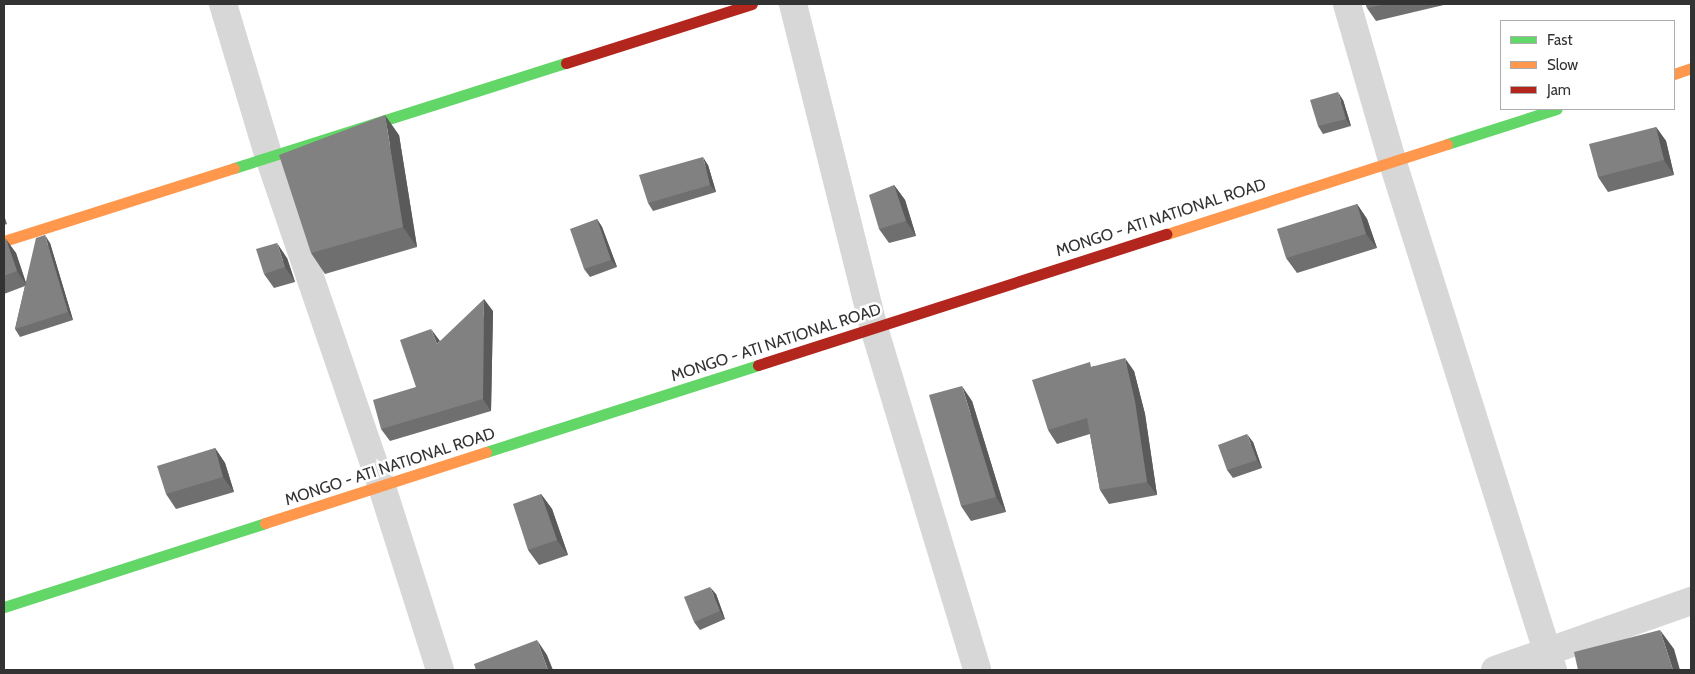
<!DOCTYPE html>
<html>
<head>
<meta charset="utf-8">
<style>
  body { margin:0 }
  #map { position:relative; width:1695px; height:674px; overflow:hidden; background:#fff; font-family:Cabin,sans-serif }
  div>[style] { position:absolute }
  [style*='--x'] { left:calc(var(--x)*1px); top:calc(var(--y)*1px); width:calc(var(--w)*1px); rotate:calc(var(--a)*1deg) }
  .street>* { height:28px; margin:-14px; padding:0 14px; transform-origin:14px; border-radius:14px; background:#d7d7d7 }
  .fast>* { height:11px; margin:-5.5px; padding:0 5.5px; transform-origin:5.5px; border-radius:5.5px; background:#63d668 }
  .slow>* { height:11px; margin:-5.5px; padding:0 5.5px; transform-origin:5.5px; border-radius:5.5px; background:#ff974d }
  .jam>* { height:11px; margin:-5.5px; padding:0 5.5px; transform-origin:5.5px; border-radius:5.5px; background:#b3261e }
  .wall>* { inset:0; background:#6f6f6f }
  .shaded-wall>* { inset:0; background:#5a5a5a }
  .building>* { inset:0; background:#818181 }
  span { translate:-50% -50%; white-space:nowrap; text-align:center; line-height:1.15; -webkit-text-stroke:5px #fff; paint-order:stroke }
  .street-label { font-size:16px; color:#333 }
  .frame { position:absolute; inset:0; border:5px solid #333; pointer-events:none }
  .legend { position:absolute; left:1500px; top:20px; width:175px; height:90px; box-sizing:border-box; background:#fff; border:1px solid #adadad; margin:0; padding:6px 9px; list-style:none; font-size:15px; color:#333 }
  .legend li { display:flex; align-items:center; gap:10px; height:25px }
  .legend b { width:25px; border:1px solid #adadad }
</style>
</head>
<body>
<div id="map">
  <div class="street">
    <i style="--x:223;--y:4;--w:160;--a:73.3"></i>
    <i style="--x:269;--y:157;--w:349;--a:71.1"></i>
    <i style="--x:382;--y:487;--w:192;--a:72.4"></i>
    <i style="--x:793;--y:4;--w:334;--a:76"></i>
    <i style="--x:874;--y:328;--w:357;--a:73.2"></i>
    <i style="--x:1347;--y:4;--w:162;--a:73.9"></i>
    <i style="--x:1392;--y:160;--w:535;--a:72.48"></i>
    <i style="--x:1495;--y:670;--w:208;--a:-19.4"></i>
  </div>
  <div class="fast">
    <i style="--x:1447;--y:144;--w:115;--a:-17.7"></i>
    <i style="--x:234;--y:168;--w:348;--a:-17.6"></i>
    <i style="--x:486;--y:452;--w:286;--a:-17.7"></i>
    <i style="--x:4;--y:607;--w:274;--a:-17.8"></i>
  </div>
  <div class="slow">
    <i style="--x:1674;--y:74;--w:18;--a:-19"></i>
    <i style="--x:1167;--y:234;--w:294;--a:-17.8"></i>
    <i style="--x:4;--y:241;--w:241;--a:-17.6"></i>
    <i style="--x:265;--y:523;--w:232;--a:-17.8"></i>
  </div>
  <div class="jam">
    <i style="--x:566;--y:63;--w:195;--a:-17.6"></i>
    <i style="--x:758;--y:365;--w:429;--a:-17.8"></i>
  </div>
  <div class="wall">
    <i style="clip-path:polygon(1366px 4px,1448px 4px,1376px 21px,1367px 8px)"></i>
    <i style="clip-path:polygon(1343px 100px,1351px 126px,1323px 134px,1318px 126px)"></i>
    <i style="clip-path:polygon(1656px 127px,1666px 141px,1674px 175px,1608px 192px,1598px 177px)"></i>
    <i style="clip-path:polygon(399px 135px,417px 247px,325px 274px,311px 253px)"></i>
    <i style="clip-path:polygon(708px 165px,716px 192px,653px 211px,648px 203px)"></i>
    <i style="clip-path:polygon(894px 185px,905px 200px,916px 236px,889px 243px,879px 229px)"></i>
    <i style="clip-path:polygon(1357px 204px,1367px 219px,1377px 248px,1297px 273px,1286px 258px)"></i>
    <i style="clip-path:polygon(4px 215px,7px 224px,4px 225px)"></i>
    <i style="clip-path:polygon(597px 219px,602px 227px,617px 267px,590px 277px,584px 269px)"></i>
    <i style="clip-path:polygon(4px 240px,16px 253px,26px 283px,50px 243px,73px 320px,20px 337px,15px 329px,25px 286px,4px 294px)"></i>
    <i style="clip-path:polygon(287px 258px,295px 282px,274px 288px,264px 274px)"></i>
    <i style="clip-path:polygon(493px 311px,491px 411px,390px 441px,381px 429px,416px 387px,440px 341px)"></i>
    <i style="clip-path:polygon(1093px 366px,1134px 371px,1145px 414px,1157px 495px,1109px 504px,1100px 490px,1090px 434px,1057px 444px,1048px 430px)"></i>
    <i style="clip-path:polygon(972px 401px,1006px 512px,971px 521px,961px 506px)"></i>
    <i style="clip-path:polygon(1253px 442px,1262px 468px,1233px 478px,1227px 470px)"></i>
    <i style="clip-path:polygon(215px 448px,225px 463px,234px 492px,176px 509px,166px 494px)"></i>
    <i style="clip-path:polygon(541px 494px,552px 509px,568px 555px,539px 565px,528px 550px)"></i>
    <i style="clip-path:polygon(716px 594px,725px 619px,700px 630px,694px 622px)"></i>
  </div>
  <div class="shaded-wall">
    <i style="clip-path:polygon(1338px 92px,1343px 100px,1351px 126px,1346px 119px)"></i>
    <i style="clip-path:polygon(385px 115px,399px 135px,417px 247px,403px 227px)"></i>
    <i style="clip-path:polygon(1656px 127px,1666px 141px,1674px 175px,1664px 160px)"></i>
    <i style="clip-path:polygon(703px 157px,708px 165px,716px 192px,710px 185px)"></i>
    <i style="clip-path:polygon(894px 185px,905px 200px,916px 236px,906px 221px)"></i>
    <i style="clip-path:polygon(1357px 204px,1367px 219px,1377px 248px,1366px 234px)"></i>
    <i style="clip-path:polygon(597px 219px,602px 227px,617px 267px,611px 260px)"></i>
    <i style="clip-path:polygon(45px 235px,50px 243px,73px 320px,68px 312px)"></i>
    <i style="clip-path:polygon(6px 239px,16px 253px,27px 286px,17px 271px)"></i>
    <i style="clip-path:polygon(277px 243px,287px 258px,295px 282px,285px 267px)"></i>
    <i style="clip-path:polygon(484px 299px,493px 311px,491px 411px,483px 399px)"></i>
    <i style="clip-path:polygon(431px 329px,440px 341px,437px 344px)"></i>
    <i style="clip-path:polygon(1125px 358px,1134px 371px,1145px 414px,1157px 495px,1147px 482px)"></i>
    <i style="clip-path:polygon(962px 386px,972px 401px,1006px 512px,996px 497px)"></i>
    <i style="clip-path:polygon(1247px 434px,1253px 442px,1262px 468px,1257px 460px)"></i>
    <i style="clip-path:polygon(215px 448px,225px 463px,234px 492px,223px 477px)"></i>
    <i style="clip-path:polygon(541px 494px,552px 509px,568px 555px,557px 540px)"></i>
    <i style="clip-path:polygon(710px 587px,716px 594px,725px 619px,720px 611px)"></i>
    <i style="clip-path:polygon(1660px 630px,1674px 649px,1680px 670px,1673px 670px)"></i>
    <i style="clip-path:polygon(537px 640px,547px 655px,553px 670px,548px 670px)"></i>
  </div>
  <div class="building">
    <i style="clip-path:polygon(1366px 4px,1387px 4px,1367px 8px)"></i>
    <i style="clip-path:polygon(1338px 92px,1346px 119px,1318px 126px,1310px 100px)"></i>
    <i style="clip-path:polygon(385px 115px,403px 227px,311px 253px,279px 155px)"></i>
    <i style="clip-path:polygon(1656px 127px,1664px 160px,1598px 177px,1589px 144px)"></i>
    <i style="clip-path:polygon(703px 157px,710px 185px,648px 203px,639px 175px)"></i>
    <i style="clip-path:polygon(894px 185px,906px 221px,879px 229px,869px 195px)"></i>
    <i style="clip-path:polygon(1357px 204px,1366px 234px,1286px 258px,1277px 229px)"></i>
    <i style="clip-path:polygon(597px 219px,611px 260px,584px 269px,570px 229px)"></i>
    <i style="clip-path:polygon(45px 235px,68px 312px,15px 329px,36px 238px)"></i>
    <i style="clip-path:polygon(6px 239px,17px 271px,4px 276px,4px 240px)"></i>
    <i style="clip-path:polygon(277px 243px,285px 267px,264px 274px,256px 249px)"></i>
    <i style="clip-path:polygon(484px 299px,483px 399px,381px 429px,373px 400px,416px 387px,400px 340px,431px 329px,437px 344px)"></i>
    <i style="clip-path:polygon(1125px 358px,1135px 401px,1147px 482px,1100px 490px,1087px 418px,1048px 430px,1032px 380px,1090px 362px,1091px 367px)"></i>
    <i style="clip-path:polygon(962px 386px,996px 497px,961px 506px,929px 395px)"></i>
    <i style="clip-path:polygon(1247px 434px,1257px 460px,1227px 470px,1218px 445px)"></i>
    <i style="clip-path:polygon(215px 448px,223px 477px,166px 494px,157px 466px)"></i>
    <i style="clip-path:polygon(541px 494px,557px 540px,528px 550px,513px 504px)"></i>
    <i style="clip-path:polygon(710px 587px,720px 611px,694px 622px,684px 597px)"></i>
    <i style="clip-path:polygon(1660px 630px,1673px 670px,1578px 670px,1574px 652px)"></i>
    <i style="clip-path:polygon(537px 640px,548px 670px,476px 670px,474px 664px)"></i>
  </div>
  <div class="street-label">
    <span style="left:1161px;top:218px;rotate:-18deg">MONGO - ATI NATIONAL ROAD</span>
    <span style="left:776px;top:343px;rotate:-18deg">MONGO - ATI NATIONAL ROAD</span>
    <span style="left:390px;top:467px;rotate:-18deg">MONGO - ATI NATIONAL ROAD</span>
  </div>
  <div class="frame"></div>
  <ul class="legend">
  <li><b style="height:6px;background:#63d668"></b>Fast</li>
  <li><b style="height:6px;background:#ff974d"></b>Slow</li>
  <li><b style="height:6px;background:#b3261e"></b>Jam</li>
  </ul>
</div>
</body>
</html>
